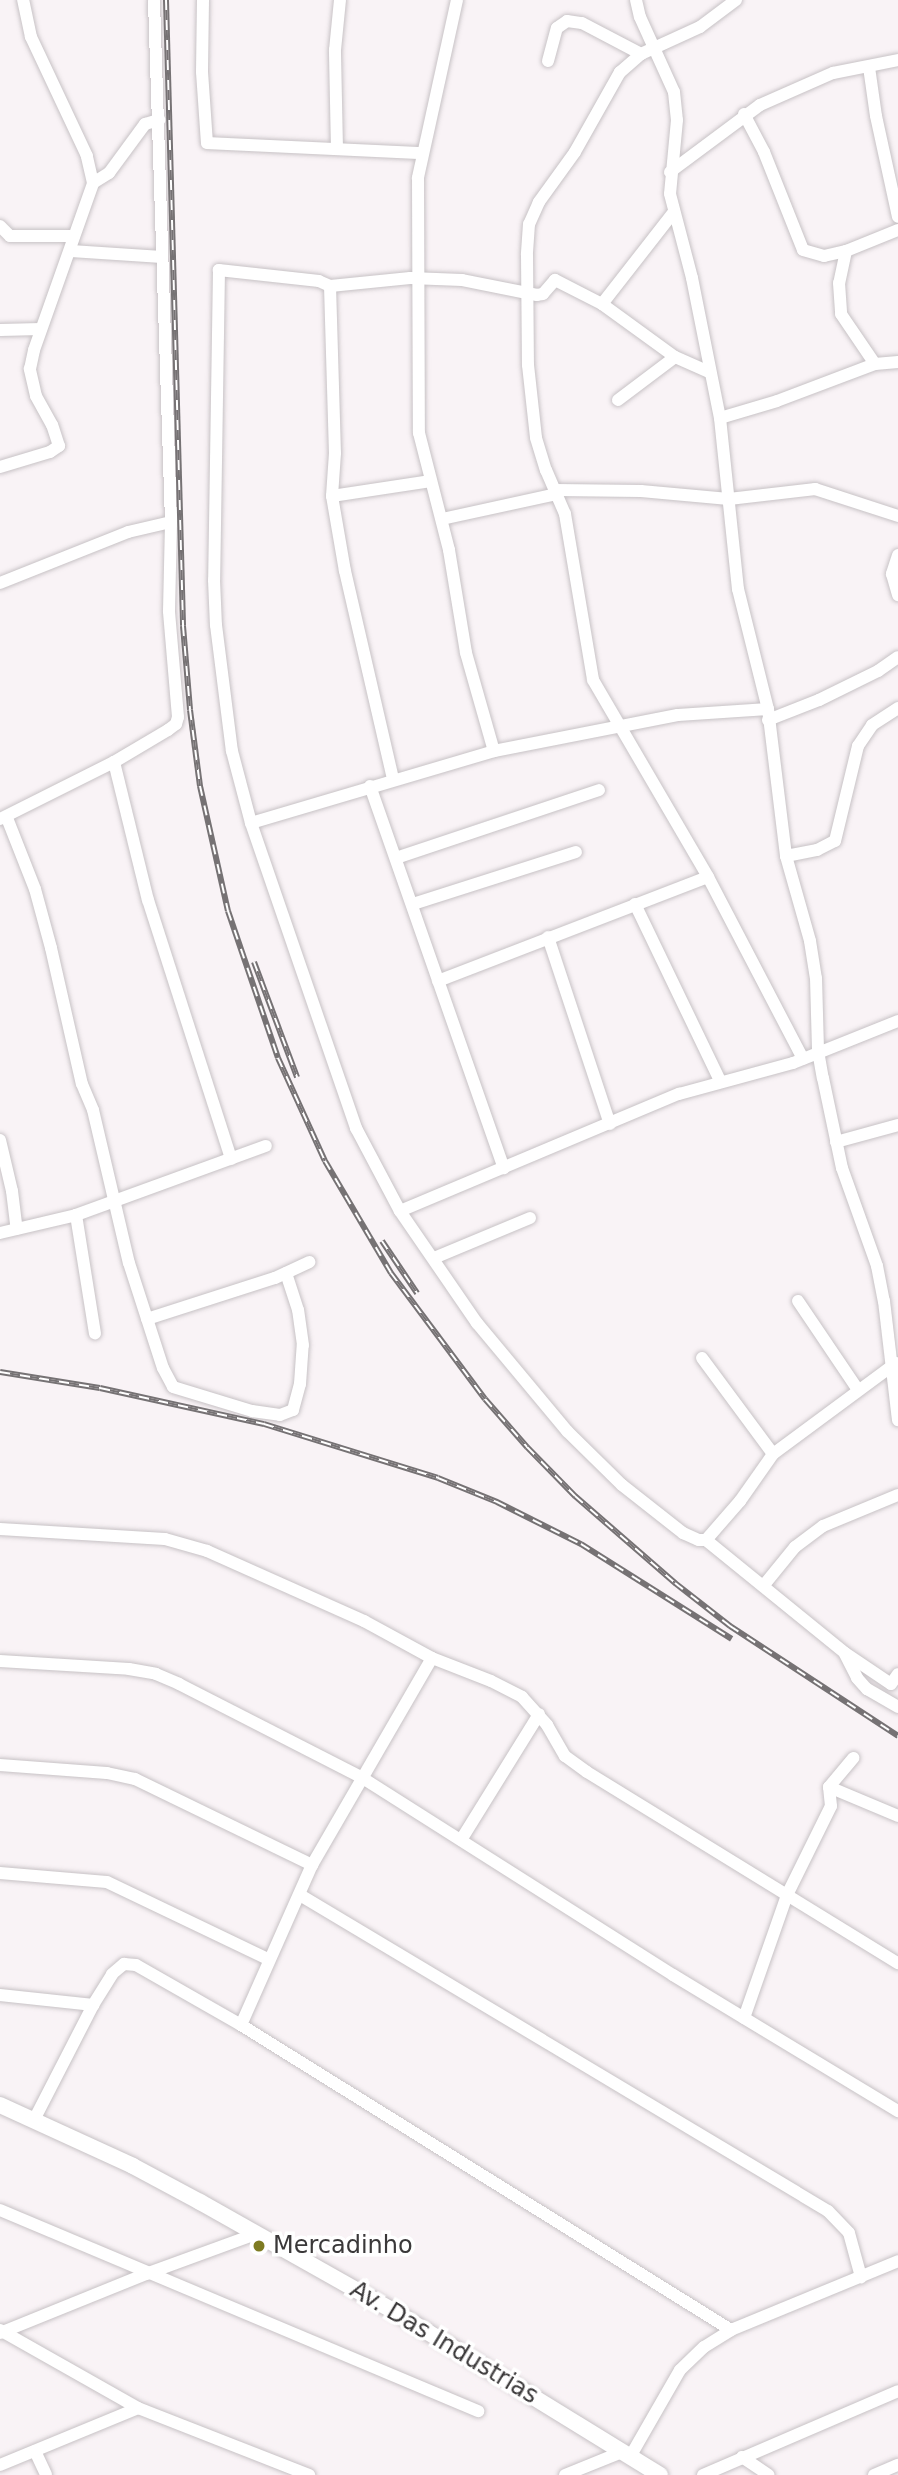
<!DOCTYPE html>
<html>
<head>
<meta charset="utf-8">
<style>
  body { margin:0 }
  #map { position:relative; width:898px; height:2475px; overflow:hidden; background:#f9f3f6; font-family:"DejaVu Sans",sans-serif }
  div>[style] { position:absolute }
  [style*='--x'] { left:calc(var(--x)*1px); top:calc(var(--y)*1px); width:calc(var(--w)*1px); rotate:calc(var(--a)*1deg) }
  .roads { filter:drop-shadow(0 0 2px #c7c2c5) drop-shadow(0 0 2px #c7c2c5) }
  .minor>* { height:12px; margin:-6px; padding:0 6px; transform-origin:6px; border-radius:6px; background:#fff }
  .major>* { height:16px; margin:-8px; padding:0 8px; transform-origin:8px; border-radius:8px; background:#fff }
  .rail>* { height:6px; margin-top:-3px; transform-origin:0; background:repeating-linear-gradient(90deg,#fff 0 10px,#767274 0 20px); box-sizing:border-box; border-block:2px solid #767274 }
  .dots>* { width:19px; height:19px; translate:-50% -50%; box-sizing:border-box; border:4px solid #fff; border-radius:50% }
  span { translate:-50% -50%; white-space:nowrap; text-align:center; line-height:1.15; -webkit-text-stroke:7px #fff; paint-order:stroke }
  .poi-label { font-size:24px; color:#3a3839 }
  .left { translate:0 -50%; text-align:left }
  .street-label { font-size:24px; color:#3a3839 }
</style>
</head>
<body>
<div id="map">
  <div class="roads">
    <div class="minor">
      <i style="--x:203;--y:0;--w:72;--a:90.8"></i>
      <i style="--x:202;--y:72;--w:71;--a:86"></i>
      <i style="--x:207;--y:143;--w:216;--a:2.7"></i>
      <i style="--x:457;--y:0;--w:182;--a:102.4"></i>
      <i style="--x:418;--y:178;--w:255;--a:89.8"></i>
      <i style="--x:419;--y:433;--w:121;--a:75.6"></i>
      <i style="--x:449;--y:550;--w:104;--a:80.6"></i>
      <i style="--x:466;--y:653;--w:102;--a:74.1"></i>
      <i style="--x:636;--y:0;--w:17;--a:77"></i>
      <i style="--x:640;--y:17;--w:82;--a:65.6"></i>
      <i style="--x:674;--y:92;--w:28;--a:84"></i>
      <i style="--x:677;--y:120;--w:74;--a:95.4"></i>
      <i style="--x:670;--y:194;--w:87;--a:75.3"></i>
      <i style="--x:692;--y:278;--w:143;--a:78.7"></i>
      <i style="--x:720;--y:418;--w:172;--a:84"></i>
      <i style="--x:738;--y:589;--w:124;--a:76"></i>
      <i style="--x:768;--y:709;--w:148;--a:83"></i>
      <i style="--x:786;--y:856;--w:88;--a:74.2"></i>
      <i style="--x:810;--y:941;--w:37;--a:81"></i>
      <i style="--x:816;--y:978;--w:73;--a:88.4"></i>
      <i style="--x:818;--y:1051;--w:27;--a:80"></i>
      <i style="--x:823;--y:1078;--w:92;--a:78.1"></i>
      <i style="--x:842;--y:1168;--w:104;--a:70.3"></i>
      <i style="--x:877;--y:1266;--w:36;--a:79"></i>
      <i style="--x:884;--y:1301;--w:120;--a:83.3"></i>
      <i style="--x:736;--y:0;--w:45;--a:143.1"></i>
      <i style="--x:700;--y:27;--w:65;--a:155.4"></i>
      <i style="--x:641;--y:54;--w:28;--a:139"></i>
      <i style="--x:620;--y:72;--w:92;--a:119.4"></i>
      <i style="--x:575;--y:152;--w:62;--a:125.8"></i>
      <i style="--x:539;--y:202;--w:24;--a:114"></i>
      <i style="--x:529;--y:224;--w:31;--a:94"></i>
      <i style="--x:527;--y:255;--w:110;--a:89.5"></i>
      <i style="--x:528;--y:365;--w:73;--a:83.7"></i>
      <i style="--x:536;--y:438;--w:34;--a:73"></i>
      <i style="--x:546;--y:470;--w:48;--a:66.6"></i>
      <i style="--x:565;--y:514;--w:168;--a:80.4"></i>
      <i style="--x:593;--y:680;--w:228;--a:59.7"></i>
      <i style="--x:708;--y:877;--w:205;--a:62.4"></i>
      <i style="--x:548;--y:61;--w:34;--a:-75"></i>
      <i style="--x:557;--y:28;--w:12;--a:-35"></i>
      <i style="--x:567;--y:21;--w:15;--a:8"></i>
      <i style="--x:582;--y:23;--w:67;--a:27.7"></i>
      <i style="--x:869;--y:67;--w:49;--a:81.9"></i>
      <i style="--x:876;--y:116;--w:103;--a:77.7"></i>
      <i style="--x:744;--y:114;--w:43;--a:62.2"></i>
      <i style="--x:764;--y:152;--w:105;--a:68.3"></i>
      <i style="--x:803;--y:250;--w:22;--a:16"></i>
      <i style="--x:824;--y:256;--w:23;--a:-13"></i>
      <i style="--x:846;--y:251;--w:56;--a:-22"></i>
      <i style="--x:337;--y:149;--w:99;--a:-91.2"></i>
      <i style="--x:335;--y:50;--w:50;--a:-84.3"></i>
      <i style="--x:670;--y:172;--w:112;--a:-36.7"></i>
      <i style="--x:760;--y:105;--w:80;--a:-23.7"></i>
      <i style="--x:833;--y:73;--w:66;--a:-11.3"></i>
      <i style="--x:93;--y:183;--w:19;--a:-32"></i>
      <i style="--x:109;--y:173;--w:61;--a:-53.7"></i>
      <i style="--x:145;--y:124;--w:15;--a:-16"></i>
      <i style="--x:0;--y:226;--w:14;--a:45"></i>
      <i style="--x:10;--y:236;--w:64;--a:0"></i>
      <i style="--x:71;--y:251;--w:91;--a:3.8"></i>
      <i style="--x:846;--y:251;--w:33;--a:102"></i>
      <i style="--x:839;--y:283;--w:31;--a:86"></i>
      <i style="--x:841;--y:314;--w:60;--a:55.8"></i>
      <i style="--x:330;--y:286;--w:167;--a:88.3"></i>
      <i style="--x:335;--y:453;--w:43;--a:94"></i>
      <i style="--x:332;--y:496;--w:76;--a:80.2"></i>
      <i style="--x:345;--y:571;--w:213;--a:77"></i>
      <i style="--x:602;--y:304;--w:117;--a:-52"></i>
      <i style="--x:0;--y:330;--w:41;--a:-1.4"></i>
      <i style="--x:709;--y:372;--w:37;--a:-156"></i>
      <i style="--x:675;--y:357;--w:90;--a:-144"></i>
      <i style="--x:602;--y:304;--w:53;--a:-152.9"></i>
      <i style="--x:555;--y:280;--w:18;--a:131"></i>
      <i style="--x:543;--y:294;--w:6;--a:171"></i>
      <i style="--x:537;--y:295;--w:76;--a:-168.7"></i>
      <i style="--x:462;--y:280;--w:52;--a:-177.8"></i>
      <i style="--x:410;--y:278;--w:80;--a:174.3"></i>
      <i style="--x:330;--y:286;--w:12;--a:-156"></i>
      <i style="--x:319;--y:281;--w:101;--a:-173.7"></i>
      <i style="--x:219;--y:270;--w:310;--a:90.9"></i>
      <i style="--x:214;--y:580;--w:45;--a:87.5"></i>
      <i style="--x:216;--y:625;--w:127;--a:82.8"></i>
      <i style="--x:232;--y:751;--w:74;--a:75.2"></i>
      <i style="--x:251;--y:823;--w:323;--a:71"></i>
      <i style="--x:356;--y:1128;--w:94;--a:62.1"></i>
      <i style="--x:400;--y:1211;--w:136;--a:55.5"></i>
      <i style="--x:477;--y:1323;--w:141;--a:50.2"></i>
      <i style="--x:567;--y:1431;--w:77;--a:44.5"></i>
      <i style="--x:622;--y:1485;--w:78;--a:38.2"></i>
      <i style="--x:683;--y:1533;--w:17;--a:24"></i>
      <i style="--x:699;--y:1540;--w:7;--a:0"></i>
      <i style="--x:706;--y:1540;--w:179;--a:39.1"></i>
      <i style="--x:845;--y:1653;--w:55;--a:34"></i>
      <i style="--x:891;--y:1684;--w:12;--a:-55"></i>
      <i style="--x:618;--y:400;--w:71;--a:-37"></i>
      <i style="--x:720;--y:418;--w:59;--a:-16.6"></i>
      <i style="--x:777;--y:401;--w:105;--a:-20.7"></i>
      <i style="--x:875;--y:364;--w:23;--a:-5"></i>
      <i style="--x:0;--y:467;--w:52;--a:-16.7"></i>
      <i style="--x:50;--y:452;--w:11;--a:-34"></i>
      <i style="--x:59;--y:446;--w:22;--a:-108"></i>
      <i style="--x:52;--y:425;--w:33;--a:-119"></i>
      <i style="--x:36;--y:396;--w:28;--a:-103"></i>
      <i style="--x:30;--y:369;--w:19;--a:-78"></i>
      <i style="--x:34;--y:350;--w:177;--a:-70.5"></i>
      <i style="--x:93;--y:183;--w:28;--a:-103"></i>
      <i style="--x:87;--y:156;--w:132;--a:-115.2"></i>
      <i style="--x:31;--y:37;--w:38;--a:-102"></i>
      <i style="--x:556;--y:490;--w:85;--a:0.7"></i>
      <i style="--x:641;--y:491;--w:88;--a:5.2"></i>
      <i style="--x:729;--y:499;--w:87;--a:-6.6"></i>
      <i style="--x:815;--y:489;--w:87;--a:18"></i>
      <i style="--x:332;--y:496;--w:100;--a:-8.6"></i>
      <i style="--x:442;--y:519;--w:118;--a:-12.3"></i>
      <i style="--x:898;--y:555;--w:20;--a:108"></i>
      <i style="--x:892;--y:574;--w:22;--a:74"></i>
      <i style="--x:0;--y:583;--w:138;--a:-21.7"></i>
      <i style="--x:128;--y:532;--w:44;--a:-13.1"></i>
      <i style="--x:768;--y:720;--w:55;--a:-21.4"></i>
      <i style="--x:819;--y:700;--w:66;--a:-26.2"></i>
      <i style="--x:878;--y:671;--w:24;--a:-35"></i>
      <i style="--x:114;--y:762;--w:142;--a:76.2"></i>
      <i style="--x:148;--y:900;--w:272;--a:72.2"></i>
      <i style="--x:370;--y:786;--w:405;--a:70.7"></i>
      <i style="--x:7;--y:818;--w:76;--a:68.5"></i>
      <i style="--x:35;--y:889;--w:61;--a:74.8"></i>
      <i style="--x:51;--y:948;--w:139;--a:77.2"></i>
      <i style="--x:82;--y:1084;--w:28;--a:67"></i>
      <i style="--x:93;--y:1110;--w:157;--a:76.8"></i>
      <i style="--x:129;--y:1263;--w:110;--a:72.1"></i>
      <i style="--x:163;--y:1368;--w:21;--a:62"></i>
      <i style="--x:173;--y:1387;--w:83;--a:16.9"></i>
      <i style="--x:252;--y:1411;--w:28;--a:8"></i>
      <i style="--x:280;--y:1415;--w:14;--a:-21"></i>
      <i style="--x:293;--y:1410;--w:27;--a:-75"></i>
      <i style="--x:300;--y:1384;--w:39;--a:-86"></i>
      <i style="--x:303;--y:1345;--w:35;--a:-98"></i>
      <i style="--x:298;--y:1310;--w:39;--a:-108"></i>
      <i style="--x:0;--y:819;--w:127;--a:-26.6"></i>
      <i style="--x:114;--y:762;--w:63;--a:-30.7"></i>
      <i style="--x:168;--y:730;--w:10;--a:-37"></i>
      <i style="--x:176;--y:724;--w:7;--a:-74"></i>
      <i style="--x:178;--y:717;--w:106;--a:-94.9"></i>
      <i style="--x:169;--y:611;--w:89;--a:-88.7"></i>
      <i style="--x:171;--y:522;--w:522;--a:-91.87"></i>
      <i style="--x:251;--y:823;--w:253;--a:-16.5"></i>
      <i style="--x:494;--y:751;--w:187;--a:-11.1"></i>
      <i style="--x:678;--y:715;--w:90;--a:-3.8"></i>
      <i style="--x:786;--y:856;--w:32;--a:-11"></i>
      <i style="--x:817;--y:850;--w:20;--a:-27"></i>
      <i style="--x:835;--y:841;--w:98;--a:-76.4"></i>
      <i style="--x:858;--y:746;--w:25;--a:-56"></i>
      <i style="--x:872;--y:725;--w:31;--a:-33"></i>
      <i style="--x:396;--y:858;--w:214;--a:-18.5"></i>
      <i style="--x:413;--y:904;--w:171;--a:-17.7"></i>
      <i style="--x:635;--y:904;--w:196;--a:64.3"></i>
      <i style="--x:548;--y:937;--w:197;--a:71.7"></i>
      <i style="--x:438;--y:981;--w:289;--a:-21.1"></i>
      <i style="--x:0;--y:1140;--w:52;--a:76.8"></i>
      <i style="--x:12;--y:1191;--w:38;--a:83"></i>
      <i style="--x:836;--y:1142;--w:64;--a:-15.3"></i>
      <i style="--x:400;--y:1211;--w:303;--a:-22.8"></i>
      <i style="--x:679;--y:1094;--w:118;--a:-15.2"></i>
      <i style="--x:793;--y:1063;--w:113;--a:-21.8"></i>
      <i style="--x:76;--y:1215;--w:120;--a:80.9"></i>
      <i style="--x:0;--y:1233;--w:78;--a:-13.3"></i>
      <i style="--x:76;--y:1215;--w:202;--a:-20"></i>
      <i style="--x:434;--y:1258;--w:104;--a:-22.6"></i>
      <i style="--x:798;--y:1301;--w:107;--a:56"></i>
      <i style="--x:147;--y:1319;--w:134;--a:-17.8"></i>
      <i style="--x:275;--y:1278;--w:38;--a:-25"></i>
      <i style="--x:702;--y:1358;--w:119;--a:53.5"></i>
      <i style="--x:0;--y:1529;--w:165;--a:3.5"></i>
      <i style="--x:165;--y:1539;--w:44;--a:15.9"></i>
      <i style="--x:207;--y:1551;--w:172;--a:24"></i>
      <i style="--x:364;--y:1621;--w:77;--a:28.6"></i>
      <i style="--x:432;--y:1658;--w:63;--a:21.3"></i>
      <i style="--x:491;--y:1681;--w:35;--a:27"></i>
      <i style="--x:522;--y:1697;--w:38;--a:48"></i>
      <i style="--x:547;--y:1725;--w:36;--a:60"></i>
      <i style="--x:565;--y:1756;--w:27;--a:36"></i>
      <i style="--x:587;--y:1772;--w:365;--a:31.6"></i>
      <i style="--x:706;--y:1540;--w:52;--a:-48.9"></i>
      <i style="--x:740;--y:1501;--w:57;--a:-54.9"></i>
      <i style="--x:773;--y:1454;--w:153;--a:-36.5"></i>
      <i style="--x:764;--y:1585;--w:49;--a:-50.8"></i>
      <i style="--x:795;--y:1547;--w:35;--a:-37"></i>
      <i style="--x:823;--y:1526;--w:81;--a:-22.5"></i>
      <i style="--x:845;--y:1654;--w:27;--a:63"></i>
      <i style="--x:857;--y:1678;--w:15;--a:48"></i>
      <i style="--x:867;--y:1689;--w:36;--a:30"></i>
      <i style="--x:0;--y:1661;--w:129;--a:3.5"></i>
      <i style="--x:129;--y:1669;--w:27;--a:10"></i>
      <i style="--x:156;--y:1674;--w:25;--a:23"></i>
      <i style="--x:179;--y:1684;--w:204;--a:27.1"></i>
      <i style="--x:361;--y:1777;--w:370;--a:32.4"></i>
      <i style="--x:673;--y:1975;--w:263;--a:31.2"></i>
      <i style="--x:0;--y:1765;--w:107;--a:4.3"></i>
      <i style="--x:107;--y:1773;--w:29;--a:12"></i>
      <i style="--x:135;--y:1779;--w:197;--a:25.9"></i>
      <i style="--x:829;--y:1787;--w:75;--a:22.8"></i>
      <i style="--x:461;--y:1840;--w:148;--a:-58.2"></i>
      <i style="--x:0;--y:1873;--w:107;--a:4.8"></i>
      <i style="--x:107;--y:1882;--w:178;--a:25.6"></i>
      <i style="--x:300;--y:1895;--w:615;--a:30.9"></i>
      <i style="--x:828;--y:2211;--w:30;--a:46"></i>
      <i style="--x:849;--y:2233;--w:46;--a:74.7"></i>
      <i style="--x:0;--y:1995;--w:94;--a:6.1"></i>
      <i style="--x:744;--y:2018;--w:130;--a:-70.7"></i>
      <i style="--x:787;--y:1895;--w:99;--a:-63.7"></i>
      <i style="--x:831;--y:1806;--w:19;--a:-96"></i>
      <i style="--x:829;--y:1787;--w:38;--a:-50"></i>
      <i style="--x:241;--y:2025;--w:175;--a:-66.1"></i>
      <i style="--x:312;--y:1865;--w:239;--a:-59.9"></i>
      <i style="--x:34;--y:2120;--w:129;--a:-62.8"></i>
      <i style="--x:93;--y:2005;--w:36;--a:-58"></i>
      <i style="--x:112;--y:1974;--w:16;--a:-40"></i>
      <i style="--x:124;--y:1964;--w:12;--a:5"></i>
      <i style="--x:136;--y:1965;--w:121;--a:29.7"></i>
      <i style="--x:241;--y:2025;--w:577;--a:31.9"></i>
      <i style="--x:0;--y:2210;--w:519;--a:22.81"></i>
      <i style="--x:0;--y:2330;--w:159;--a:29.5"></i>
      <i style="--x:138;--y:2408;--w:184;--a:21.4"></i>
      <i style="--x:0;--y:2333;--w:157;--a:-22"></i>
      <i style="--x:146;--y:2274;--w:117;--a:-20"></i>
      <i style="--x:35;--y:2451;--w:26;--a:65"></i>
      <i style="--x:630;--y:2457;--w:100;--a:-60.1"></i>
      <i style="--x:680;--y:2370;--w:33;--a:-44"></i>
      <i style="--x:704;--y:2347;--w:32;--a:-32"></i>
      <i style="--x:731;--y:2330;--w:181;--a:-22.4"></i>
      <i style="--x:742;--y:2457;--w:32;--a:34"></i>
      <i style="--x:0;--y:2465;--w:149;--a:-22.4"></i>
      <i style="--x:565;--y:2475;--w:61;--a:-22"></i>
      <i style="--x:703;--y:2475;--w:212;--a:-23.3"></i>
      <i style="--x:874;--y:2475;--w:26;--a:-23"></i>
    </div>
    <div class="major">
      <i style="--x:0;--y:2105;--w:146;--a:24.6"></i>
      <i style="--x:133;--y:2166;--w:76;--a:28.2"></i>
      <i style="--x:200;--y:2202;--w:224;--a:29.4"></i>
      <i style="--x:395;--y:2312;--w:311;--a:31.6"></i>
    </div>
  </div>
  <div class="rail">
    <i style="--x:166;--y:0;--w:626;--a:88.44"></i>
    <i style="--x:183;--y:626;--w:84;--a:85.2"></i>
    <i style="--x:190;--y:710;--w:77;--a:82.5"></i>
    <i style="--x:200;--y:786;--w:128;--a:77.4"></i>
    <i style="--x:228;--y:911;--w:155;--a:71.2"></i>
    <i style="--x:278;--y:1058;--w:113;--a:65.5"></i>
    <i style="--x:325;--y:1161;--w:130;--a:59.5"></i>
    <i style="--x:391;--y:1273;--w:157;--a:53.3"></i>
    <i style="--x:485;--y:1399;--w:64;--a:48.8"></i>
    <i style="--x:527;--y:1447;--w:69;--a:45.6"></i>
    <i style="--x:575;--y:1496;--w:133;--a:41"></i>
    <i style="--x:675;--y:1583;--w:70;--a:38"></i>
    <i style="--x:730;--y:1626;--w:201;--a:33.2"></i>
    <i style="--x:254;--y:962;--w:123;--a:69.5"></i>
    <i style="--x:382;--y:1241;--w:63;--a:56.1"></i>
    <i style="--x:0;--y:1372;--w:101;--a:9.1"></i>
    <i style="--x:100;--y:1388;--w:168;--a:12.4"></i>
    <i style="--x:264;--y:1424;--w:182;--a:17.2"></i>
    <i style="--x:438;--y:1478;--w:64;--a:22.1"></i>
    <i style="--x:497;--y:1502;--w:94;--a:26.6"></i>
    <i style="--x:581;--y:1544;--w:178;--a:32.2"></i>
  </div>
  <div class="dots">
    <i style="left:259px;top:2246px;background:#7e7b22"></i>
  </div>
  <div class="poi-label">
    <span class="left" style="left:273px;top:2246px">Mercadinho</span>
  </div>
  <div class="street-label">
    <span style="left:444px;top:2343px;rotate:31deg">Av. Das Industrias</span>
  </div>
</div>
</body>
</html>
